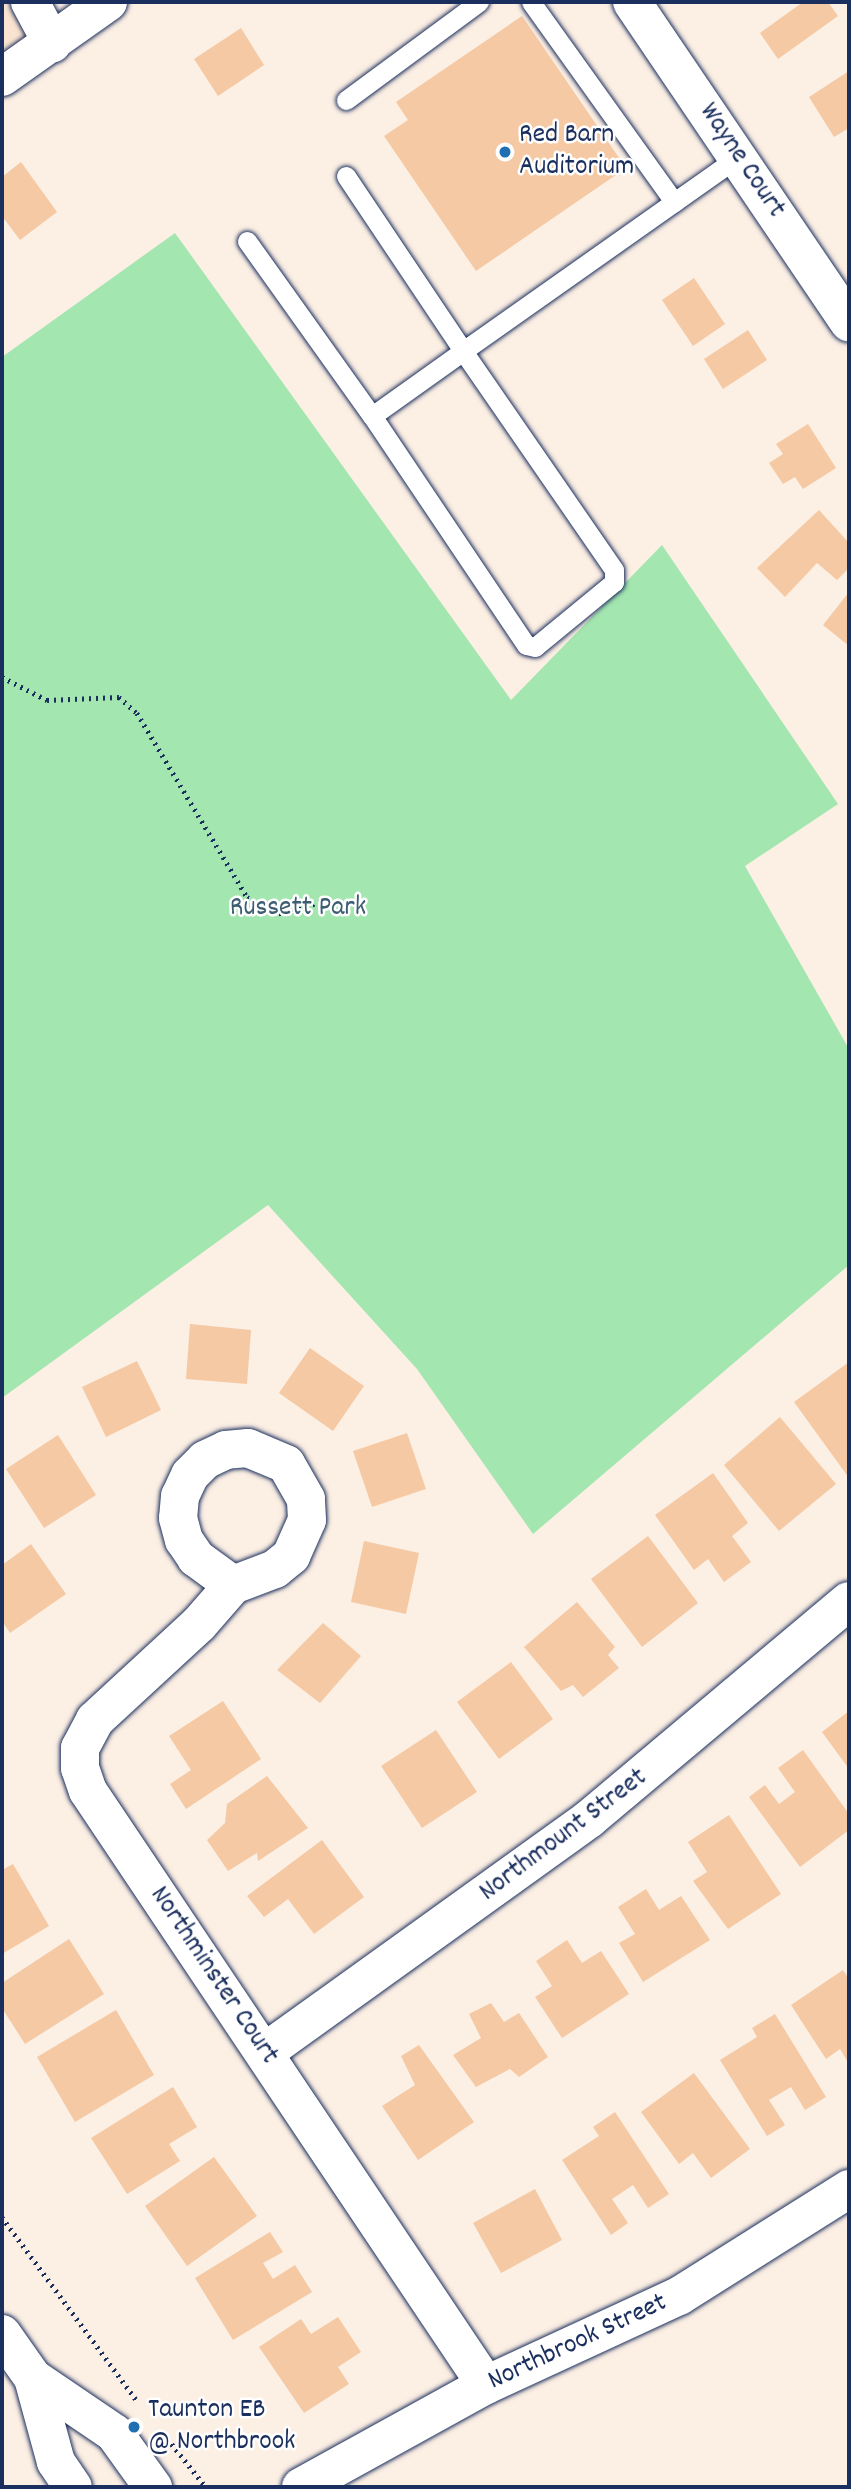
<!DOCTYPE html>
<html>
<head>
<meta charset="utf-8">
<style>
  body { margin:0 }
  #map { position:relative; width:851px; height:2489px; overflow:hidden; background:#fcefe4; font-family:Dekko,sans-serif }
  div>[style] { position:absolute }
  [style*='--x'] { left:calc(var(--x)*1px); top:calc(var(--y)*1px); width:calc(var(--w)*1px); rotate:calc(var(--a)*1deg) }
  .built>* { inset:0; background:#fae4d1 }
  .green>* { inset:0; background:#a4e6b0 }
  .building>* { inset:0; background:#f5c9a4 }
  .path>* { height:4.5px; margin-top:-2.25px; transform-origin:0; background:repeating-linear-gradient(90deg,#1b2f5e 0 2px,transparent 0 7px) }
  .roads { filter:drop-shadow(0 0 2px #1b2f5e) drop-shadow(0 0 2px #1b2f5e) }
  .service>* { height:19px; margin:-9.5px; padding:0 9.5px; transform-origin:9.5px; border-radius:9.5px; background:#fff }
  .minor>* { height:38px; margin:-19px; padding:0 19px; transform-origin:19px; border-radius:19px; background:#fff }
  .tertiary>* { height:38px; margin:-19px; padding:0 19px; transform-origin:19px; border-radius:19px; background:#fff }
  .secondary>* { height:38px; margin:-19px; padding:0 19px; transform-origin:19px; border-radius:19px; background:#fff }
  .dots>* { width:19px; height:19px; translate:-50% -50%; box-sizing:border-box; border:4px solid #fff; border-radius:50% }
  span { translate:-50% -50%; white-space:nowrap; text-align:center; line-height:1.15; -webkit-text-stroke:5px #fff; paint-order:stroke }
  .poi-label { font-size:28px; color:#1b2f5e }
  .left { translate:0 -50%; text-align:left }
  .street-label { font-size:28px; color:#1b2f5e }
  .park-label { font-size:28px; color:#3d5d72 }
  .frame { position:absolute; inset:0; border:4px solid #1b2f5e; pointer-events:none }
</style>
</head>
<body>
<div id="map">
  <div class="built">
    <i style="clip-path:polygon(2px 2px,34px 2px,52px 43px,2px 77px)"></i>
  </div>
  <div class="green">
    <i style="clip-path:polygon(175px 233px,511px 700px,662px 545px,838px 804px,745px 866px,849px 1049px,849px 1265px,533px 1534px,417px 1369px,268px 1205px,2px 1398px,2px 357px)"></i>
  </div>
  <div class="building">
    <i style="clip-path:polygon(803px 2px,828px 2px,838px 16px,778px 59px,760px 33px)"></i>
    <i style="clip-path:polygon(522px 16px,626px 168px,476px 271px,384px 136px,408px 120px,396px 102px)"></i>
    <i style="clip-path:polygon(241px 28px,264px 65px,218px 96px,194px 59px)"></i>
    <i style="clip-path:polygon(849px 71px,849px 128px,834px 137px,809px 97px)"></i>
    <i style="clip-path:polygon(21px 162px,57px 212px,20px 240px,2px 216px,2px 177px)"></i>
    <i style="clip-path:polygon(694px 278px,725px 324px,693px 346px,662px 300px)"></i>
    <i style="clip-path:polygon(748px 330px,767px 360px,723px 389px,704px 359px)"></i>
    <i style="clip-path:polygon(808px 424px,836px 468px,803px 489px,795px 477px,783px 484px,769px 463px,783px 454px,776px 444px)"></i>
    <i style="clip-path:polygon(819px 510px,849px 543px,849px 568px,837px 580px,817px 563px,785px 597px,757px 568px)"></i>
    <i style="clip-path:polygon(849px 592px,849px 646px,823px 625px)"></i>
    <i style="clip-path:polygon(190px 1324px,251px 1330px,247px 1384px,186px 1379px)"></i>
    <i style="clip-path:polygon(310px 1348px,364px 1386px,333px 1431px,279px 1393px)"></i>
    <i style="clip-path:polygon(137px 1361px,161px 1410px,106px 1437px,82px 1387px)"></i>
    <i style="clip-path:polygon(849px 1362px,849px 1478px,794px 1402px)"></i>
    <i style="clip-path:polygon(780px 1417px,836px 1484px,779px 1531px,724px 1465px)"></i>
    <i style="clip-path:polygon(407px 1433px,426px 1489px,372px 1507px,353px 1451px)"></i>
    <i style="clip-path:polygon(58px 1435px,96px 1495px,44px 1528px,6px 1469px)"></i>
    <i style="clip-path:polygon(713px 1473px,748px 1523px,732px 1536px,751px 1562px,724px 1582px,708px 1559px,694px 1570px,655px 1515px)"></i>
    <i style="clip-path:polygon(648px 1536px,698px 1603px,642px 1647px,591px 1579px)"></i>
    <i style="clip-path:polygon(364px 1541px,419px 1553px,406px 1614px,351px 1602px)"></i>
    <i style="clip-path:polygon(31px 1544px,66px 1594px,10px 1633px,2px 1621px,2px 1565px)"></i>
    <i style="clip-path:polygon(577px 1602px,615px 1647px,608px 1655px,619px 1668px,583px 1697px,573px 1685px,561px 1691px,524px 1647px)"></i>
    <i style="clip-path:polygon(323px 1623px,361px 1656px,320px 1703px,277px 1670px)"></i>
    <i style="clip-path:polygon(511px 1662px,553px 1719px,499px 1759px,457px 1702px)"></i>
    <i style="clip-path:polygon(223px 1701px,261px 1759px,186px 1809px,170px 1784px,191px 1770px,169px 1736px)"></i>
    <i style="clip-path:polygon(849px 1711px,849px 1769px,822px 1732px)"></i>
    <i style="clip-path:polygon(436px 1730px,477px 1792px,422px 1828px,381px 1766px)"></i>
    <i style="clip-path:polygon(803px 1750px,849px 1814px,849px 1830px,800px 1867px,749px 1797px,765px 1785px,779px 1804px,795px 1792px,778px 1768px)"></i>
    <i style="clip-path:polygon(267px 1776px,308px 1828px,258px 1861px,257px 1853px,228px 1871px,207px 1840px,225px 1823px,227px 1804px)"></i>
    <i style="clip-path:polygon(729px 1815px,781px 1894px,728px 1929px,693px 1881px,707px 1872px,688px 1842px)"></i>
    <i style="clip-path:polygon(322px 1840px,364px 1897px,314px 1934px,288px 1899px,264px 1917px,247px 1896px)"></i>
    <i style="clip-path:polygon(13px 1864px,49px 1926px,2px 1954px,2px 1870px)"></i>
    <i style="clip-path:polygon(646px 1889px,659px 1910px,681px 1896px,710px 1940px,643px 1982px,619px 1943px,635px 1934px,618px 1907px)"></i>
    <i style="clip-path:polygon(69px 1939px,104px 1994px,25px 2044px,2px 2008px,2px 1983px)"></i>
    <i style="clip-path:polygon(567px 1940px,582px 1963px,601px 1951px,629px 1994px,562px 2038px,535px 1997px,552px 1986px,536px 1961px)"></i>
    <i style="clip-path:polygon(843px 1970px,849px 1979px,849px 2064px,840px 2049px,826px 2059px,791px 2005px)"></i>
    <i style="clip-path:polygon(491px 2003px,504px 2022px,519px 2013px,548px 2057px,519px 2077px,510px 2069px,476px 2087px,453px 2055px,481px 2038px,469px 2014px)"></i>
    <i style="clip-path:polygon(116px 2010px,154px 2075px,75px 2122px,37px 2057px)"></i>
    <i style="clip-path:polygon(775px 2014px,826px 2097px,805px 2110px,791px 2087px,769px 2100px,785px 2125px,767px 2136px,720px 2060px,757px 2037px,752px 2028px)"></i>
    <i style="clip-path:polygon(419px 2045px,474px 2122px,418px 2160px,382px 2106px,415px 2085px,401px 2056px)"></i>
    <i style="clip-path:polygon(694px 2073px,750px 2149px,711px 2178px,693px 2153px,679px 2164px,641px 2112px)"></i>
    <i style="clip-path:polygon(173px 2087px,197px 2127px,169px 2144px,180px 2161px,127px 2194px,91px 2138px)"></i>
    <i style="clip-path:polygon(615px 2112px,669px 2194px,648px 2208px,633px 2185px,612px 2199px,628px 2223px,611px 2235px,562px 2160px,599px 2136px,593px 2127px)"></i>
    <i style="clip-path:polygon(214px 2157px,257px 2216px,187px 2266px,145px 2206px)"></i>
    <i style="clip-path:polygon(535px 2189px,562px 2240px,501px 2273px,473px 2223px)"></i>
    <i style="clip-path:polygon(270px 2232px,283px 2252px,263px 2263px,273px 2279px,295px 2265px,312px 2292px,233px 2340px,195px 2278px)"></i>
    <i style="clip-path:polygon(338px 2317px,361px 2352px,338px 2367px,349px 2384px,304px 2413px,259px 2347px,301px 2319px,311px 2334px)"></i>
  </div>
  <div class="path">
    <i style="--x:2;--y:677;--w:51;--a:27.1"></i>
    <i style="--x:47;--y:700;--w:72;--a:-2.4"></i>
    <i style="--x:119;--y:697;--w:24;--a:42"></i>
    <i style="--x:137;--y:713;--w:214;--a:59.1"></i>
    <i style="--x:247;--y:897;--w:23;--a:38"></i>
    <i style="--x:265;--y:911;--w:21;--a:8"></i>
    <i style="--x:286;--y:914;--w:44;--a:-20.1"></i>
    <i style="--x:2;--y:2217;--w:230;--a:53.7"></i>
    <i style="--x:163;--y:2433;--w:69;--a:51.5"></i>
  </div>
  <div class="roads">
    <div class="service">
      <i style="--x:531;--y:2;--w:246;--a:54.4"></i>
      <i style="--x:346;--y:100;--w:165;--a:-36.4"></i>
      <i style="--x:346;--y:176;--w:211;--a:56.2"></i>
      <i style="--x:463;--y:351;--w:337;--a:-35.2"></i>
      <i style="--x:247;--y:241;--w:215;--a:54.5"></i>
      <i style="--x:372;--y:416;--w:112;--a:-35.5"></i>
      <i style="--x:463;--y:351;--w:266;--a:55.4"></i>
      <i style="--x:614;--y:570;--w:12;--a:90"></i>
      <i style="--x:614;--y:582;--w:102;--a:140.6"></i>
      <i style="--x:535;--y:647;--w:9;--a:-167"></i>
      <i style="--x:526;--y:645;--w:276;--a:-123.9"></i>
    </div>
    <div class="minor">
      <i style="--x:30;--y:2;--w:47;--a:61.8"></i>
      <i style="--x:632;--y:2;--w:387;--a:55.9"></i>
      <i style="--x:233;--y:1585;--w:45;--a:-20.9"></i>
      <i style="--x:275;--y:1569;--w:21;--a:-39"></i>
      <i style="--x:291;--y:1556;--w:39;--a:-66"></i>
      <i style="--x:307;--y:1520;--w:21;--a:-93"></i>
      <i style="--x:306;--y:1499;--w:40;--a:-119.7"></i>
      <i style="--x:286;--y:1464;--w:41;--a:-157.2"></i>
      <i style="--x:248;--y:1448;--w:22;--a:175"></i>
      <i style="--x:226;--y:1450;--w:23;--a:155"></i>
      <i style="--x:205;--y:1460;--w:21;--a:135"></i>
      <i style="--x:190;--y:1475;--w:23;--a:115"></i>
      <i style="--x:180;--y:1496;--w:22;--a:95"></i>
      <i style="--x:178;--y:1518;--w:23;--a:75"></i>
      <i style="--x:184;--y:1540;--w:22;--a:56"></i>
      <i style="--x:196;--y:1558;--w:46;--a:36.1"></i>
      <i style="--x:233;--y:1585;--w:52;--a:131.1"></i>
      <i style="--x:199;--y:1624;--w:142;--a:137.3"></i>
      <i style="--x:95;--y:1720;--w:32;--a:118"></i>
      <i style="--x:80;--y:1748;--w:20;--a:90"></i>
      <i style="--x:80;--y:1768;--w:24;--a:71"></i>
      <i style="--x:88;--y:1791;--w:715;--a:56.18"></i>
      <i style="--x:265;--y:2052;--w:399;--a:-35.7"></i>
      <i style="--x:589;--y:1819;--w:339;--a:-40"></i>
      <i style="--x:301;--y:2487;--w:211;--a:-28.9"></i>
      <i style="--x:486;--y:2385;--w:213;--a:-24.8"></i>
      <i style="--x:679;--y:2296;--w:201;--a:-32.2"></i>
    </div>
    <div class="tertiary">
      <i style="--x:2;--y:77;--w:130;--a:-35.3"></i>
    </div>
    <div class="secondary">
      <i style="--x:2;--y:2334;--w:54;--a:54.8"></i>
      <i style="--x:33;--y:2378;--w:87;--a:74.7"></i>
      <i style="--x:56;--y:2462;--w:30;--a:56"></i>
      <i style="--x:33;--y:2378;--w:98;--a:34.2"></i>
      <i style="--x:114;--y:2433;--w:67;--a:54.2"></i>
    </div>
  </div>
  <div class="dots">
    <i style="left:505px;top:152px;background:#1f6fb2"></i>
    <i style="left:134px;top:2427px;background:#1f6fb2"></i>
  </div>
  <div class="poi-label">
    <span class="left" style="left:519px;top:152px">Red Barn<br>Auditorium</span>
    <span class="left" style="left:148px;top:2427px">Taunton EB<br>@ Northbrook</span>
  </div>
  <div class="street-label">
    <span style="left:741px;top:161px;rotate:56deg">Wayne Court</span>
    <span style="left:564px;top:1836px;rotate:-37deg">Northmount Street</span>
    <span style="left:213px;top:1976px;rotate:56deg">Northminster Court</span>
    <span style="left:578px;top:2343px;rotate:-25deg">Northbrook Street</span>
  </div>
  <div class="park-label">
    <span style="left:298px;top:909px">Russett Park</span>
  </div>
  <div class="frame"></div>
</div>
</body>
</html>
